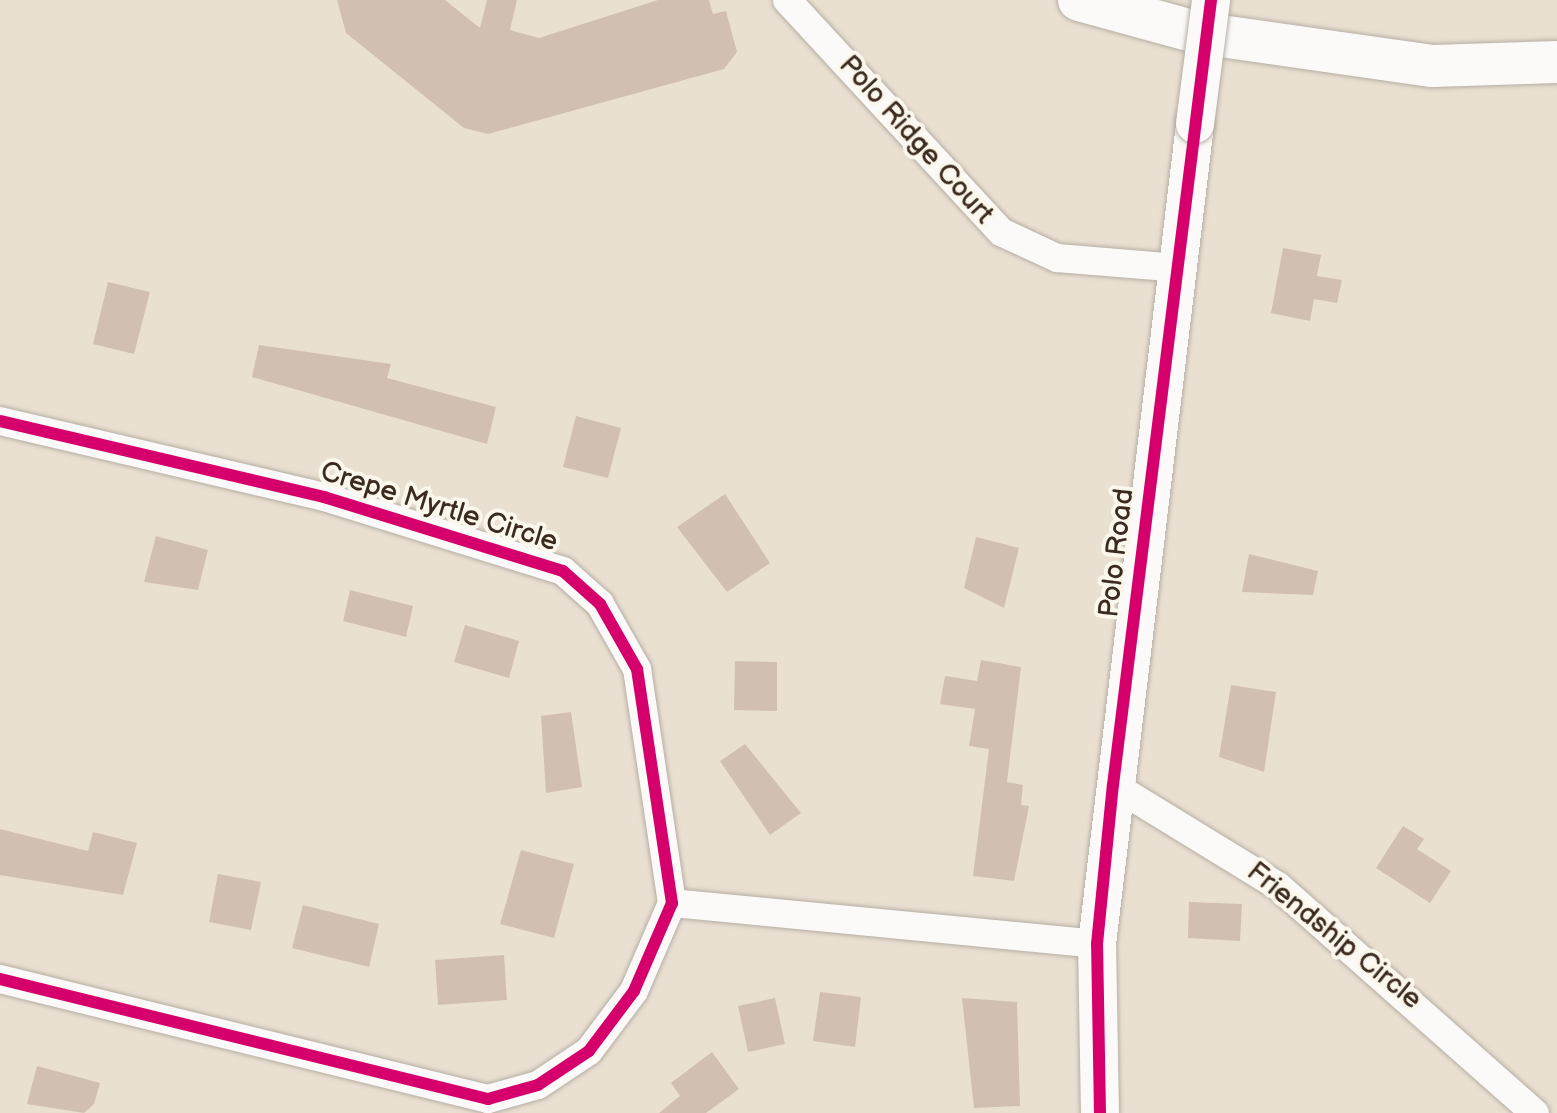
<!DOCTYPE html>
<html>
<head>
<meta charset="utf-8">
<style>
  body { margin:0 }
  #map { position:relative; width:1557px; height:1113px; overflow:hidden; background:#eae0d2; font-family:"Balsamiq Sans",sans-serif }
  div>[style] { position:absolute }
  [style*='--x'] { left:calc(var(--x)*1px); top:calc(var(--y)*1px); width:calc(var(--w)*1px); rotate:calc(var(--a)*1deg) }
  .building>* { inset:0; background:#d1bfb4 }
  .roads { filter:drop-shadow(0 0 2px #b6aea4) drop-shadow(0 0 2px #b6aea4) }
  .minor>* { height:28px; margin:-14px; padding:0 14px; transform-origin:14px; border-radius:14px; background:#fcfaf8 }
  .secondary>* { height:38px; margin:-19px; padding:0 19px; transform-origin:19px; border-radius:19px; background:#fcfaf8 }
  .primary>* { height:42px; margin:-21px; padding:0 21px; transform-origin:21px; border-radius:21px; background:#fcfaf8 }
  .bridges { filter:drop-shadow(0 0 2px #b6aea4) drop-shadow(0 0 2px #b6aea4) }
  .secondary-bridge>* { height:38px; margin:-19px; padding:0 19px; transform-origin:19px; border-radius:19px; background:#fcfaf8 }
  .cycleway>* { height:12px; margin:-6px; padding:0 6px; transform-origin:6px; border-radius:6px; background:#d6006c }
  span { translate:-50% -50%; white-space:nowrap; text-align:center; line-height:1.15; -webkit-text-stroke:8px #fbf7ec; paint-order:stroke }
  .street-label { font-size:28px; color:#3b2a1e }
</style>
</head>
<body>
<div id="map">
  <div class="building">
    <i style="clip-path:polygon(337px 0,445px 0,480px 28px,487px 0,517px 0,510px 30px,539px 38px,658px 0,709px 0,713px 14px,726px 11px,737px 52px,724px 69px,488px 134px,464px 128px,346px 33px)"></i>
    <i style="clip-path:polygon(1283px 248px,1321px 255px,1317px 276px,1342px 280px,1337px 303px,1314px 299px,1310px 321px,1271px 313px)"></i>
    <i style="clip-path:polygon(108px 282px,150px 292px,134px 354px,93px 344px)"></i>
    <i style="clip-path:polygon(259px 345px,391px 364px,387px 378px,496px 407px,487px 444px,252px 377px)"></i>
    <i style="clip-path:polygon(576px 416px,621px 428px,608px 478px,563px 467px)"></i>
    <i style="clip-path:polygon(725px 494px,770px 563px,727px 592px,677px 527px)"></i>
    <i style="clip-path:polygon(156px 536px,208px 550px,198px 590px,144px 582px)"></i>
    <i style="clip-path:polygon(976px 537px,1019px 548px,1004px 608px,964px 588px)"></i>
    <i style="clip-path:polygon(1249px 554px,1318px 571px,1313px 595px,1242px 592px)"></i>
    <i style="clip-path:polygon(350px 590px,413px 606px,406px 637px,343px 621px)"></i>
    <i style="clip-path:polygon(465px 625px,519px 641px,509px 678px,454px 662px)"></i>
    <i style="clip-path:polygon(981px 660px,1021px 667px,1007px 782px,1023px 785px,1021px 805px,1029px 806px,1014px 881px,973px 876px,989px 749px,969px 746px,975px 709px,940px 704px,945px 676px,977px 681px)"></i>
    <i style="clip-path:polygon(735px 661px,777px 662px,777px 711px,734px 710px)"></i>
    <i style="clip-path:polygon(1231px 685px,1276px 692px,1264px 772px,1219px 757px)"></i>
    <i style="clip-path:polygon(571px 712px,582px 787px,546px 793px,541px 716px)"></i>
    <i style="clip-path:polygon(745px 744px,801px 813px,770px 835px,720px 761px)"></i>
    <i style="clip-path:polygon(1403px 826px,1424px 839px,1417px 849px,1451px 871px,1430px 903px,1376px 868px)"></i>
    <i style="clip-path:polygon(0 829px,88px 851px,93px 832px,137px 843px,123px 895px,0 875px)"></i>
    <i style="clip-path:polygon(521px 850px,574px 864px,554px 938px,500px 924px)"></i>
    <i style="clip-path:polygon(218px 874px,261px 882px,251px 930px,209px 922px)"></i>
    <i style="clip-path:polygon(1189px 902px,1242px 904px,1240px 941px,1188px 938px)"></i>
    <i style="clip-path:polygon(303px 905px,379px 924px,369px 967px,292px 948px)"></i>
    <i style="clip-path:polygon(504px 955px,507px 1000px,438px 1005px,435px 960px)"></i>
    <i style="clip-path:polygon(820px 992px,861px 997px,855px 1047px,813px 1041px)"></i>
    <i style="clip-path:polygon(775px 998px,785px 1044px,748px 1052px,738px 1006px)"></i>
    <i style="clip-path:polygon(962px 998px,1017px 1002px,1020px 1106px,974px 1108px)"></i>
    <i style="clip-path:polygon(712px 1052px,739px 1089px,706px 1113px,659px 1113px,680px 1096px,671px 1083px)"></i>
    <i style="clip-path:polygon(37px 1066px,100px 1083px,94px 1104px,84px 1113px,27px 1104px)"></i>
  </div>
  <div class="roads">
    <div class="minor">
      <i style="--x:787;--y:0;--w:316;--a:47.3"></i>
      <i style="--x:1001;--y:232;--w:62;--a:24.9"></i>
      <i style="--x:1057;--y:258;--w:121;--a:4.7"></i>
      <i style="--x:0;--y:421;--w:333;--a:13.2"></i>
      <i style="--x:324;--y:497;--w:250;--a:17.2"></i>
      <i style="--x:563;--y:571;--w:50;--a:41.7"></i>
      <i style="--x:600;--y:604;--w:75;--a:60.4"></i>
      <i style="--x:637;--y:669;--w:237;--a:81.5"></i>
      <i style="--x:672;--y:903;--w:96;--a:113.4"></i>
      <i style="--x:634;--y:991;--w:75;--a:126.9"></i>
      <i style="--x:589;--y:1051;--w:61;--a:146.3"></i>
      <i style="--x:538;--y:1085;--w:52;--a:164.4"></i>
      <i style="--x:488;--y:1099;--w:503;--a:-166.18"></i>
      <i style="--x:1113;--y:785;--w:193;--a:31.5"></i>
      <i style="--x:1278;--y:886;--w:343;--a:41.5"></i>
      <i style="--x:672;--y:903;--w:427;--a:5.5"></i>
    </div>
    <div class="secondary">
      <i style="--x:1100;--y:1113;--w:169;--a:-91"></i>
      <i style="--x:1097;--y:944;--w:826;--a:-83.18"></i>
    </div>
    <div class="primary">
      <i style="--x:1079;--y:0;--w:125;--a:15.3"></i>
      <i style="--x:1200;--y:33;--w:235;--a:8.1"></i>
      <i style="--x:1433;--y:66;--w:124;--a:-1.8"></i>
    </div>
  </div>
  <div class="bridges">
    <div class="secondary-bridge">
      <i style="--x:1195;--y:124;--w:125;--a:-82.6"></i>
    </div>
  </div>
  <div class="cycleway">
    <i style="--x:0;--y:421;--w:333;--a:13.2"></i>
    <i style="--x:324;--y:497;--w:250;--a:17.2"></i>
    <i style="--x:563;--y:571;--w:50;--a:41.7"></i>
    <i style="--x:600;--y:604;--w:75;--a:60.4"></i>
    <i style="--x:637;--y:669;--w:237;--a:81.5"></i>
    <i style="--x:672;--y:903;--w:96;--a:113.4"></i>
    <i style="--x:634;--y:991;--w:75;--a:126.9"></i>
    <i style="--x:589;--y:1051;--w:61;--a:146.3"></i>
    <i style="--x:538;--y:1085;--w:52;--a:164.4"></i>
    <i style="--x:488;--y:1099;--w:503;--a:-166.18"></i>
    <i style="--x:1100;--y:1113;--w:169;--a:-91"></i>
    <i style="--x:1097;--y:944;--w:160;--a:-84.3"></i>
    <i style="--x:1113;--y:785;--w:791;--a:-82.88"></i>
  </div>
  <div class="street-label">
    <span style="left:916px;top:140px;rotate:48deg">Polo Ridge Court</span>
    <span style="left:439px;top:507px;rotate:17deg">Crepe Myrtle Circle</span>
    <span style="left:1117px;top:553px;rotate:-83deg">Polo Road</span>
    <span style="left:1334px;top:936px;rotate:39deg">Friendship Circle</span>
  </div>
</div>
</body>
</html>
